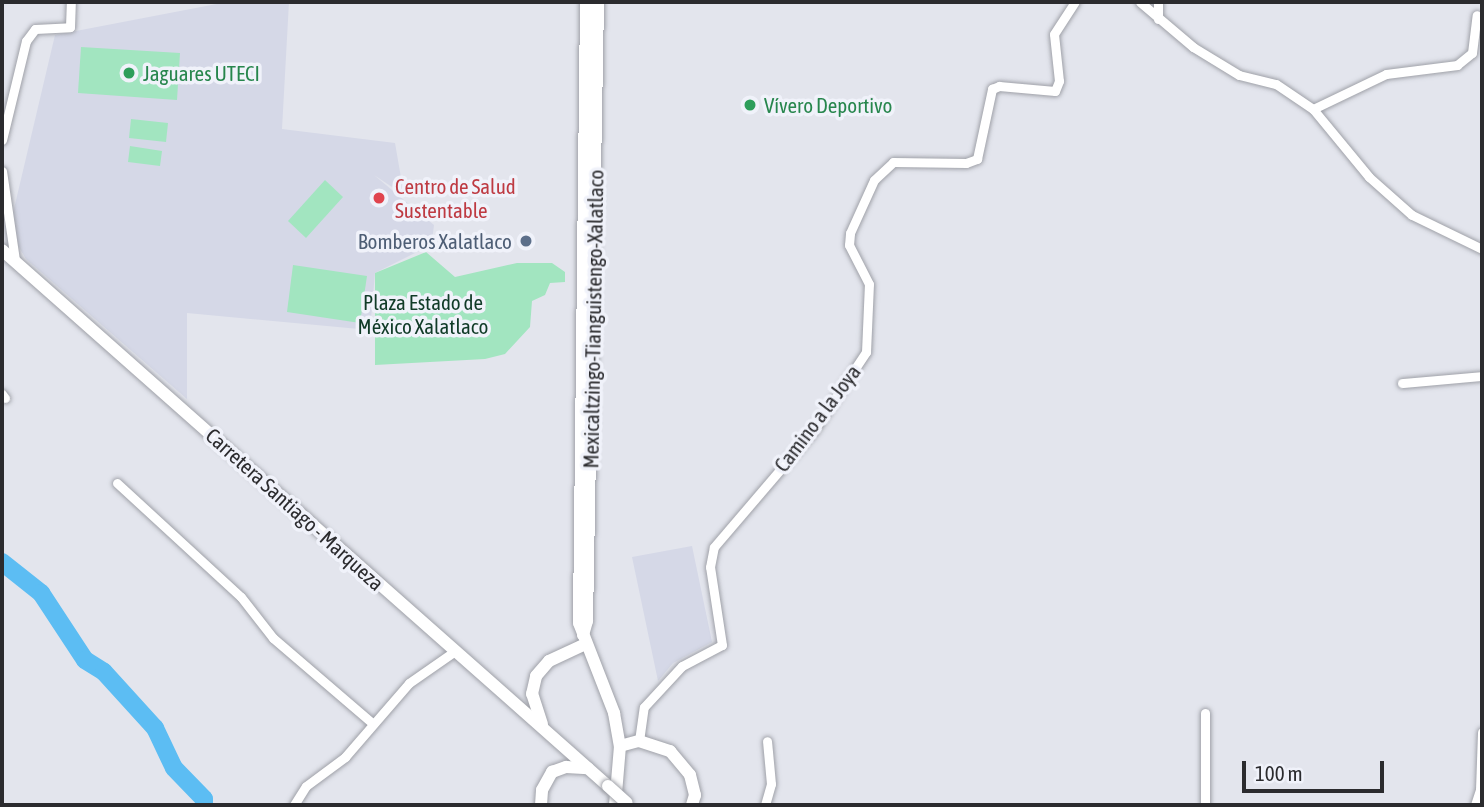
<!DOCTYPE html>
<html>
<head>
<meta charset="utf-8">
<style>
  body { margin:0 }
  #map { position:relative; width:1484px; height:807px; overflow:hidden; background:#e3e5ed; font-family:"Asap Condensed",sans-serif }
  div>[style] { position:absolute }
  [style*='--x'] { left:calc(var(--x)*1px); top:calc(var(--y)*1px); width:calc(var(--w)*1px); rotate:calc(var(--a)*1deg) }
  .built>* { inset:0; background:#d5d8e7 }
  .green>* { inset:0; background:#a2e5c0 }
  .river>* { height:18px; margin:-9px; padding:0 9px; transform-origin:9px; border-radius:9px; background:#5cbdf3 }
  .roads { filter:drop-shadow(0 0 2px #9fa1a8) drop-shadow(0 0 2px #9fa1a8) }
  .street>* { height:9px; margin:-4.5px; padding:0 4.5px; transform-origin:4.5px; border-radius:4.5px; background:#fff }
  .secondary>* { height:12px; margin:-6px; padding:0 6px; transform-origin:6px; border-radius:6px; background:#fff }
  .bridges { filter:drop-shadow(0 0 2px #9fa1a8) drop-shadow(0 0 2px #9fa1a8) }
  .secondary-bridge>* { height:12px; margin:-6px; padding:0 6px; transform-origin:6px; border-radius:6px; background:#fff }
  .dots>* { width:19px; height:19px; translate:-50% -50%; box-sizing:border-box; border:4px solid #f0f2fa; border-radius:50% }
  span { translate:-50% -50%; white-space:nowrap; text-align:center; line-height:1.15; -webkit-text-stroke:7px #f0f2fa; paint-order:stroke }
  .leisure-label { font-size:21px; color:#27864d }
  .left { translate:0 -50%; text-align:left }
  .health-label { font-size:21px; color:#be3a42 }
  .service-label { font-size:21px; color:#4e5e75 }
  .right { translate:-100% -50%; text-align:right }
  .park-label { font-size:21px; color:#103b27 }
  .street-label { font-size:21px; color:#2b2b2e }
  .frame { position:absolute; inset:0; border:4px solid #2b2b2e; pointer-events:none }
  .scale { position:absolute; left:1242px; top:761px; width:142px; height:32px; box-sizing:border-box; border:4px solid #2b2b2e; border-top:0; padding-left:9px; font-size:21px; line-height:24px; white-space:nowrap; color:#2b2b2e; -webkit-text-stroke:5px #f0f2fa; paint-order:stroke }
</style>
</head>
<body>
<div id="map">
  <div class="built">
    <i style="clip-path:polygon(227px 2px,289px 2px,282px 129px,395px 143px,404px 195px,374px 175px,434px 225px,432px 241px,425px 248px,375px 273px,370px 330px,187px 313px,187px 399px,26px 259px,9px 230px,55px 35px)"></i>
    <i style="clip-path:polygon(692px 546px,712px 642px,673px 663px,658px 681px,632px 557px)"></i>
  </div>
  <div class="green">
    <i style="clip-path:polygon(81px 47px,180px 53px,177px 100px,78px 93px)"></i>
    <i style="clip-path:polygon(131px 119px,168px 123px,166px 142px,129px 138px)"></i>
    <i style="clip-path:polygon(130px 146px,162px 151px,160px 166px,128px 162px)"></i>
    <i style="clip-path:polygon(325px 180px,343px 197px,306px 238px,288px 221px)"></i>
    <i style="clip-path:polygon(426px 252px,455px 277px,517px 263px,552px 263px,565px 272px,565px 282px,550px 283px,545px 295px,532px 301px,530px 327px,505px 354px,485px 359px,375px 365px,375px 273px)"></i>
    <i style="clip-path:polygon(293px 265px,367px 276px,360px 323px,287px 312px)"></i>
  </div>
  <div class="river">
    <i style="--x:2;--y:562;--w:50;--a:38.5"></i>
    <i style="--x:41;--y:593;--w:80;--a:56.7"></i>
    <i style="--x:85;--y:660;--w:22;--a:32"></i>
    <i style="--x:104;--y:672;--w:76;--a:47.7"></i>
    <i style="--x:155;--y:728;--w:44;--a:64.6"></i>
    <i style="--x:174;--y:768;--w:43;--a:45.9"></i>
    <i style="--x:204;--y:799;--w:6;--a:90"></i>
  </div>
  <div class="roads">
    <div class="street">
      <i style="--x:1140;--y:2;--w:70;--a:40.3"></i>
      <i style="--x:1193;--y:47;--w:54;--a:31.3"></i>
      <i style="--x:1239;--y:75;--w:38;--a:14"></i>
      <i style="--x:1276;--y:84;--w:45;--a:34"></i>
      <i style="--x:1313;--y:109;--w:88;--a:50.5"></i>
      <i style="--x:1369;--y:177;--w:57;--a:41.5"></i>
      <i style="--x:1412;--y:215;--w:78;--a:25.9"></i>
      <i style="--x:1158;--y:2;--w:17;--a:90"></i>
      <i style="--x:1313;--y:109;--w:81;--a:-25.6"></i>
      <i style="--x:1386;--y:74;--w:72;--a:-7.2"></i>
      <i style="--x:1457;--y:65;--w:19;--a:-39"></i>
      <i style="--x:1472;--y:53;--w:38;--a:-83"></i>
      <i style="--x:2;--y:140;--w:102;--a:-76.4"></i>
      <i style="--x:26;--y:41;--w:15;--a:-53"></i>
      <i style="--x:35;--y:29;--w:35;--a:-3"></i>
      <i style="--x:70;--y:27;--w:25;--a:-88"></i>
      <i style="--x:2;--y:171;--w:90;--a:81.7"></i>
      <i style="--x:1402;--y:383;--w:80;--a:-5"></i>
      <i style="--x:2;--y:394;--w:5;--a:53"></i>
      <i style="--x:117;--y:483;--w:168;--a:42.6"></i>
      <i style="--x:241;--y:597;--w:52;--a:52"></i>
      <i style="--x:273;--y:638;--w:130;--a:40.6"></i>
      <i style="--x:1205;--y:713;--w:92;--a:90"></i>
      <i style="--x:639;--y:741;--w:34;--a:-82"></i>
      <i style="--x:644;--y:707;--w:56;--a:-47.2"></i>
      <i style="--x:682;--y:666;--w:45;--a:-27.7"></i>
      <i style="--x:722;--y:645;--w:79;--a:-98.7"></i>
      <i style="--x:710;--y:567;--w:20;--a:-79"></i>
      <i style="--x:714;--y:547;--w:154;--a:-49.5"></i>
      <i style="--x:814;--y:430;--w:94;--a:-56.3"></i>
      <i style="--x:866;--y:352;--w:68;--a:-87.5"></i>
      <i style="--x:869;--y:284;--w:44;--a:-117.1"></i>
      <i style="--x:849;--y:245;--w:12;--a:-85"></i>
      <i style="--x:850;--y:233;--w:58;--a:-65.6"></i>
      <i style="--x:874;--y:180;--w:26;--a:-43"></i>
      <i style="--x:893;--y:162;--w:73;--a:0.8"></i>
      <i style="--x:966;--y:163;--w:12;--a:-20"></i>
      <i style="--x:977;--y:159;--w:72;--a:-77.9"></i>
      <i style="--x:992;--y:89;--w:8;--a:-23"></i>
      <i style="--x:999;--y:86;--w:56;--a:5.1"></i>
      <i style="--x:1055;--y:91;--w:11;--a:-68"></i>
      <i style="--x:1059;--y:81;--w:47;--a:-96.1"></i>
      <i style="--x:1054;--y:34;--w:38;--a:-57"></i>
      <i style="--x:294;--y:805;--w:22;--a:-58"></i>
      <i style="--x:306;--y:786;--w:49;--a:-36.6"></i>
      <i style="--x:345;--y:757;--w:98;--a:-49.1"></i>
      <i style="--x:409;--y:683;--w:56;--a:-34.8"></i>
      <i style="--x:765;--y:805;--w:22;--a:-74"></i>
      <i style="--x:771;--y:784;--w:43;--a:-95.3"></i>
      <i style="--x:1475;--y:805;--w:16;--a:-72"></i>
      <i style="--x:1480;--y:790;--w:58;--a:-88"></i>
    </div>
    <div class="secondary">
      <i style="--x:586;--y:2;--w:621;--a:90.65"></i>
      <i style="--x:579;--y:623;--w:97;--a:68.7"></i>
      <i style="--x:614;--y:713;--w:34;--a:80"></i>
      <i style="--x:620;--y:746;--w:59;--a:94.8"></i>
      <i style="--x:2;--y:250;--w:809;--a:41.49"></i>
      <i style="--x:583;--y:635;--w:15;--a:-74"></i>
      <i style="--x:587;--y:621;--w:619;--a:-88.98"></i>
      <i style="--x:542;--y:724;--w:32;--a:-108"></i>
      <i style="--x:532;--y:694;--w:18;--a:-77"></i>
      <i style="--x:536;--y:676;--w:20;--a:-49"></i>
      <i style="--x:549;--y:661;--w:40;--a:-25"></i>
      <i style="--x:620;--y:746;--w:20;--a:-15"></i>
      <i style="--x:639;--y:741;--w:33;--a:18"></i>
      <i style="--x:670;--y:751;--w:31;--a:50"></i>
      <i style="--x:690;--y:775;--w:21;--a:76"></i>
      <i style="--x:695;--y:795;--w:10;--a:107"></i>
      <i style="--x:541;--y:805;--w:15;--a:-86"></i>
      <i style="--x:542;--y:790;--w:21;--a:-61"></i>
      <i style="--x:552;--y:772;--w:15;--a:-20"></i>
      <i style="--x:566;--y:767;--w:22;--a:3"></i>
    </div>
  </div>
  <div class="bridges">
    <div class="secondary-bridge">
      <i style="--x:608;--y:786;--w:25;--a:42"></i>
    </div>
  </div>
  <div class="dots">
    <i style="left:129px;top:73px;background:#2e9e5b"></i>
    <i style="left:750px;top:105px;background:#2e9e5b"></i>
    <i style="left:379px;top:198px;background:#e0444e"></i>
    <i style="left:526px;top:241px;background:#5c6f8a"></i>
  </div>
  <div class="leisure-label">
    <span class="left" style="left:143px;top:73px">Jaguares UTECI</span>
    <span class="left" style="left:764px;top:105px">Vívero Deportivo</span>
  </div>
  <div class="health-label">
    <span class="left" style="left:395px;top:198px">Centro de Salud<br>Sustentable</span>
  </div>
  <div class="service-label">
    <span class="right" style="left:512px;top:241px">Bomberos Xalatlaco</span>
  </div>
  <div class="park-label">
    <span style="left:423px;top:314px">Plaza Estado de<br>México Xalatlaco</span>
  </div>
  <div class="street-label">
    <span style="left:593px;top:319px;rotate:-89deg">Mexicaltzingo-Tianguistengo-Xalatlaco</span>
    <span style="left:817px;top:418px;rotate:-53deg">Camino a la Joya</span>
    <span style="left:295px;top:509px;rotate:42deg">Carretera Santiago - Marqueza</span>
  </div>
  <div class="frame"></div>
  <div class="scale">100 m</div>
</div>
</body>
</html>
